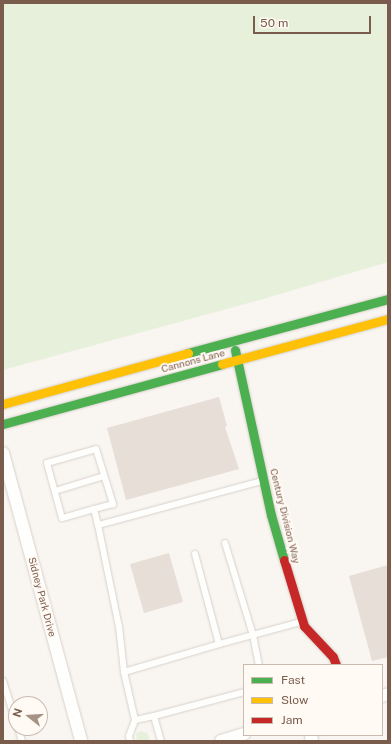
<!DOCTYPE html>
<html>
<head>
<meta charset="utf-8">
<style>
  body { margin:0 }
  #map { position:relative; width:391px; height:744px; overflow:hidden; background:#f9f5f0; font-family:"Public Sans",sans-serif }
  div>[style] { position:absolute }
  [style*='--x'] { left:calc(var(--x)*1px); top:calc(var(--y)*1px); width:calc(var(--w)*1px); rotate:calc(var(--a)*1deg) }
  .green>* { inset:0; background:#e7f0db }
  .building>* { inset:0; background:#e6ded7 }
  .roads { filter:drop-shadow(0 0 1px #d7d1cb) drop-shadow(0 0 1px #d7d1cb) }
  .lane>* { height:6px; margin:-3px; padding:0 3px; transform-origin:3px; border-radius:3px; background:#fefefd }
  .street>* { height:12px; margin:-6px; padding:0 6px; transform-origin:6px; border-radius:6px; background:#fefefd }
  .fast>* { height:9px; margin:-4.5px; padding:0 4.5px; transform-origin:4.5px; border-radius:4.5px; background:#4caf50 }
  .slow>* { height:9px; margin:-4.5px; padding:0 4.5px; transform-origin:4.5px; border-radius:4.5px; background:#ffc107 }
  .jam>* { height:9px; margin:-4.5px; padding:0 4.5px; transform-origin:4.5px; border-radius:4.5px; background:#c62828 }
  span { translate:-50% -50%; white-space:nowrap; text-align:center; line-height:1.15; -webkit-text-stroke:4px #fffaf3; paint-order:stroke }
  .street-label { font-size:10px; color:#7a5c4d }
  .frame { position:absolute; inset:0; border:4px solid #7a5c4d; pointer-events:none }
  .legend { position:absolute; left:243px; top:664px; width:140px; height:72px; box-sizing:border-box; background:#fffaf3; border:1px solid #cabbb1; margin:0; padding:5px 7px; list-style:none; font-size:12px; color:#7a5c4d }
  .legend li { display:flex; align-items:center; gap:8px; height:20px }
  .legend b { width:20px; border:1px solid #cabbb1 }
  .north { position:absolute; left:8px; top:696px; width:40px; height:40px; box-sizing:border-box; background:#fffaf3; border:1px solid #cabbb1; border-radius:50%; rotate:287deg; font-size:11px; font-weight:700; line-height:16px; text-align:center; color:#7a5c4d }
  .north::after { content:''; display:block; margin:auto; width:14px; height:18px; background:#a69286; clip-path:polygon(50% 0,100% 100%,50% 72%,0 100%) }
  .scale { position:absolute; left:253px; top:16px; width:118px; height:18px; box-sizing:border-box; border:2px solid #7a5c4d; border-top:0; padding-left:5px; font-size:12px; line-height:14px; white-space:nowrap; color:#7a5c4d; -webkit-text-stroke:3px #fffaf3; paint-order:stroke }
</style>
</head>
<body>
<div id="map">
  <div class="green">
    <i style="clip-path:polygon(3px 3px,388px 3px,388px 262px,263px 299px,3px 370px)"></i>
    <i style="clip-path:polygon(140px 731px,147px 733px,150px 741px,137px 741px,136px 734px)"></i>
  </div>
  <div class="building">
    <i style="clip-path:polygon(219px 397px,227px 426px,225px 427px,239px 469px,126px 500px,107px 428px)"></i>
    <i style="clip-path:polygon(169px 553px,183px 602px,144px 613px,130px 564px)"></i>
    <i style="clip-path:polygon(388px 565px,388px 657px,372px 661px,349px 576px)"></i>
  </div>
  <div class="roads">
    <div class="lane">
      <i style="--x:55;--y:491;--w:51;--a:-17"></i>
      <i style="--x:94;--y:509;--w:33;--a:164"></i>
      <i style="--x:62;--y:518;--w:57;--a:-105.3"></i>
      <i style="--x:47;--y:463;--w:51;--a:-15.9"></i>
      <i style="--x:96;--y:449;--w:58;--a:72.8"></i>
      <i style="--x:113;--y:504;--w:20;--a:165"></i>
      <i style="--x:94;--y:509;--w:16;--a:76"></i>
      <i style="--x:225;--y:543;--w:96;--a:73.1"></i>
      <i style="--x:253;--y:635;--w:31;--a:79"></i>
      <i style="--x:195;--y:554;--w:93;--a:75.1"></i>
      <i style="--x:124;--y:672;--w:45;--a:-96.3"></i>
      <i style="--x:119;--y:627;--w:104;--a:-101.6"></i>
      <i style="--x:98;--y:525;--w:170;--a:-15"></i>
      <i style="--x:3;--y:681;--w:43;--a:72.4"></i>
      <i style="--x:154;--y:716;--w:93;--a:-14.9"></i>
      <i style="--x:18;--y:728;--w:14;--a:73"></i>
      <i style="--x:130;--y:741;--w:5;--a:-101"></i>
      <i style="--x:129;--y:736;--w:17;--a:-69"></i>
      <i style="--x:161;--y:741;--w:26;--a:-106"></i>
      <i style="--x:154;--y:716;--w:19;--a:168"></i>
      <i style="--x:135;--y:720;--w:49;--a:-102.9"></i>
      <i style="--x:124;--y:672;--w:99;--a:-16.4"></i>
      <i style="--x:219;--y:644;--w:85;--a:-15"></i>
    </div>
    <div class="street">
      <i style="--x:3;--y:453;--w:298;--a:74.8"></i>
      <i style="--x:382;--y:696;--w:6;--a:-18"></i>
      <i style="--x:311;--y:735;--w:6;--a:81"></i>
      <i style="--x:221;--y:741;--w:24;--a:-17"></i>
    </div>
    <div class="fast">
      <i style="--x:235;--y:350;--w:169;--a:77.7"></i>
      <i style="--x:271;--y:515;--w:47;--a:73.9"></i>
      <i style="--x:188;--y:353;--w:207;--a:-15.1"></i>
      <i style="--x:3;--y:424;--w:227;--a:-15.3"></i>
    </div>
    <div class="slow">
      <i style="--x:222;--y:364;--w:172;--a:-15.2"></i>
      <i style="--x:3;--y:404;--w:192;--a:-15.4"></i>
    </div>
    <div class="jam">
      <i style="--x:284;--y:560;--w:69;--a:73.1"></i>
      <i style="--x:304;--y:626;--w:42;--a:46.9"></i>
      <i style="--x:333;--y:657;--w:9;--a:69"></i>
    </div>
  </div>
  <div class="street-label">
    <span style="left:193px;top:361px;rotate:-15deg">Cannons Lane</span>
    <span style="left:285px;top:516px;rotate:76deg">Century Division Way</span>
    <span style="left:42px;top:597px;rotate:75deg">Sidney Park Drive</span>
  </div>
  <div class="frame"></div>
  <ul class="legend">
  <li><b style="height:5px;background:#4caf50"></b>Fast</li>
  <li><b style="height:5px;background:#ffc107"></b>Slow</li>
  <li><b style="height:5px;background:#c62828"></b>Jam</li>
  </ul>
  <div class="north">N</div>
  <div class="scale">50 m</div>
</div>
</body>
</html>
